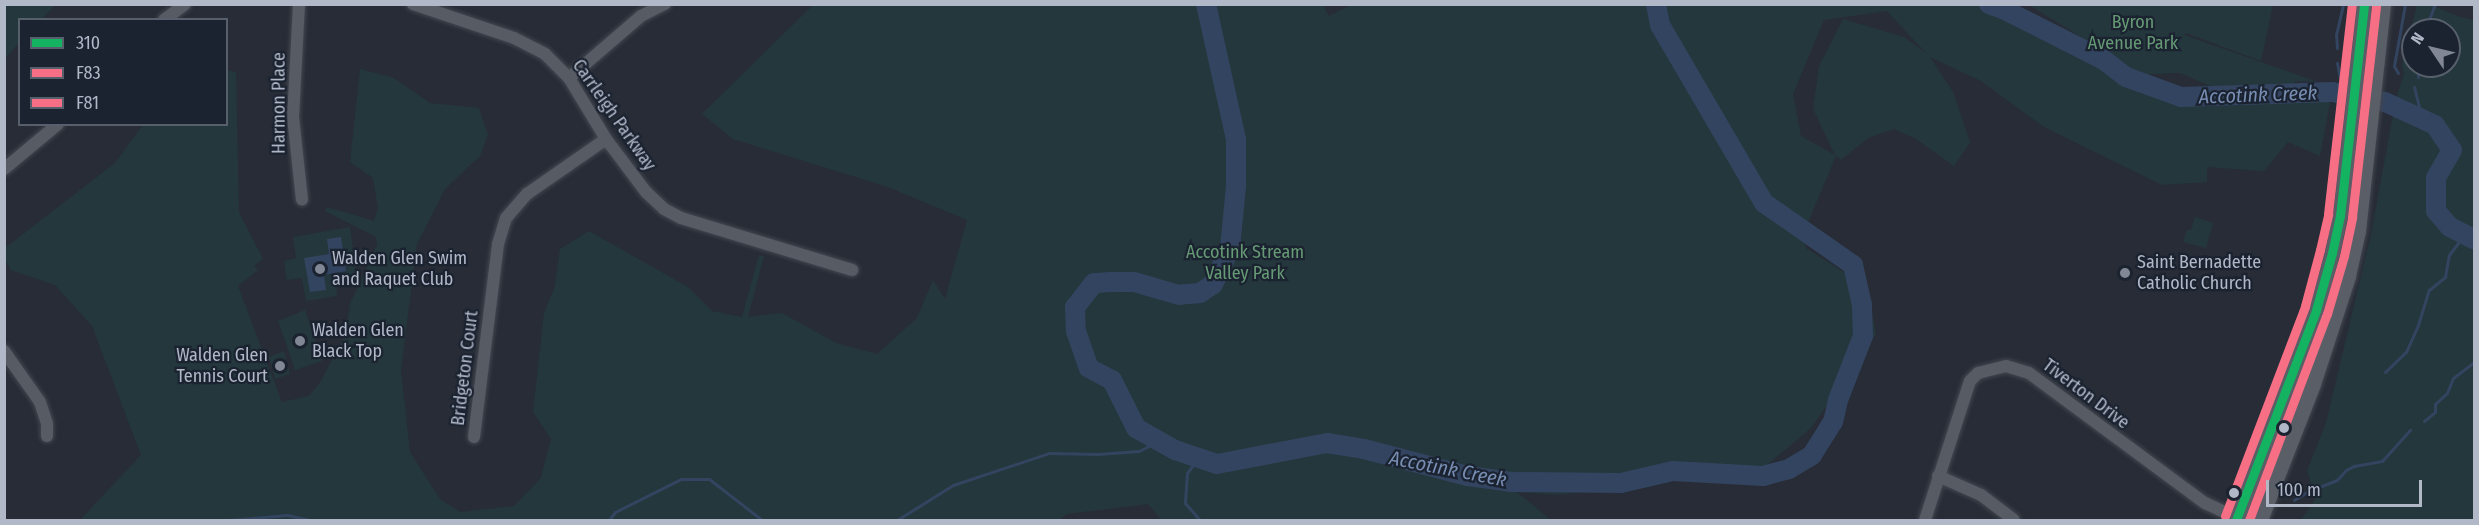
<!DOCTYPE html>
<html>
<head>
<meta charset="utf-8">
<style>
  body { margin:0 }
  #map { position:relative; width:2479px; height:525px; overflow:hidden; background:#272c36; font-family:"Fira Sans Condensed",sans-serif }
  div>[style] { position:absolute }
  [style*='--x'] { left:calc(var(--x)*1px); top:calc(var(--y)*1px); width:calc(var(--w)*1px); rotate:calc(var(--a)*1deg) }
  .green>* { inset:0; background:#24373c }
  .water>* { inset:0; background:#334460 }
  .stream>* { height:3px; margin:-1.5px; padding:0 1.5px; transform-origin:1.5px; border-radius:1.5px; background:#334460 }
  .river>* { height:20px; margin:-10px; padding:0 10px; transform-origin:10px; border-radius:10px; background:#334460 }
  .roads { filter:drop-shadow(0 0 2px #43474f) drop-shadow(0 0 2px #43474f) }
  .minor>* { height:12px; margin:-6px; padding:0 6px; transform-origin:6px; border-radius:6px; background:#575b64 }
  .major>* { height:15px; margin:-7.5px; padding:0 7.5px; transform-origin:7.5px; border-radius:7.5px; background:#5a5e66 }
  .bus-1>* { height:9px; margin:-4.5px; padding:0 4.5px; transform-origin:4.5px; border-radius:4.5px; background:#13b361 }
  .bus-2>* { height:9px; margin:-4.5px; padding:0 4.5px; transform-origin:4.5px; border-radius:4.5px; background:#f76f85 }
  .bus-3>* { height:9px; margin:-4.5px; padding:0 4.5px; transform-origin:4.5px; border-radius:4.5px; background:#f76f85 }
  .dots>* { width:16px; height:16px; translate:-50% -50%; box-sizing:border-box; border:3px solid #1b2331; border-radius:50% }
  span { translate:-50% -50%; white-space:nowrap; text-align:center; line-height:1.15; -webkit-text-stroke:4.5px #1b2331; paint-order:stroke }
  .park-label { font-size:18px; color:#669a75 }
  .street-label { font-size:18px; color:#b1b8c8 }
  .poi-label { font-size:18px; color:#b1b8c8 }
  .left { translate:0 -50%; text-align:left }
  .right { translate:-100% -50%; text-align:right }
  .water-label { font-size:20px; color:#778db2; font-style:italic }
  .frame { position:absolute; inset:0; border:6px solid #b1b8c8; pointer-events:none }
  .legend { position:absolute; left:18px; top:18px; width:210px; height:108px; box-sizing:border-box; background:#1b2331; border:2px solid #575f6d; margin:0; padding:8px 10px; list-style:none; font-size:18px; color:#b1b8c8 }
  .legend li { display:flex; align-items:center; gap:12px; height:30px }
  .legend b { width:30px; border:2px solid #575f6d }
  .north { position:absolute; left:2401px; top:18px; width:60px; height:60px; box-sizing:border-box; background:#1b2331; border:2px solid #575f6d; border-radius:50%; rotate:305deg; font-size:16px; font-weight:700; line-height:24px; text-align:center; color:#b1b8c8 }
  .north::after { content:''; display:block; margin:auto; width:21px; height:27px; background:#818795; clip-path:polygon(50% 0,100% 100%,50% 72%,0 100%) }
  .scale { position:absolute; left:2266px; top:480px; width:156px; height:27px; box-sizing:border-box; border:3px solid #b1b8c8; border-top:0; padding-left:8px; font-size:18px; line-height:21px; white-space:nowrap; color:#b1b8c8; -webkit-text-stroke:4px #1b2331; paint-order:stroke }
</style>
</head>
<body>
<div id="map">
  <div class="green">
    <i style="clip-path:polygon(5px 4px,55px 5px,42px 19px,20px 20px,19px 43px,5px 59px)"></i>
    <i style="clip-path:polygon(evenodd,1323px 5px,1329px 16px,1353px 4px,2016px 5px,2091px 47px,2107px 53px,2029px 5px,2273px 5px,2261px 61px,2186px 33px,2184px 35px,2318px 82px,2297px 81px,2274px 92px,2332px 92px,2320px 156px,2288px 142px,2264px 171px,2207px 167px,2207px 182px,2162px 185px,2044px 127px,1981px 81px,1930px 57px,1953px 92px,1970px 142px,1954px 166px,1916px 139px,1894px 129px,1868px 138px,1841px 160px,1836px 156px,1804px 232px,1806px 248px,1867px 287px,1876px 334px,1811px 428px,1767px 465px,1557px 495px,1517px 492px,1551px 520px,1162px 520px,1148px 504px,1067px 514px,1060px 520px,80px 520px,141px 455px,92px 326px,55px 285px,11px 270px,5px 259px,5px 248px,115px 163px,143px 125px,226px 124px,227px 70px,236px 72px,239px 212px,263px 259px,254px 266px,258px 270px,238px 286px,282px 402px,309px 396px,321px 381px,346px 333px,350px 304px,377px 245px,376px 237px,325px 211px,327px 207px,374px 221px,378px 209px,373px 178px,350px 162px,360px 69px,394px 78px,430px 103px,479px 108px,488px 135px,480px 156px,445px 189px,417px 244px,401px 369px,410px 452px,440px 499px,460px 512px,514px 506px,541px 478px,551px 439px,533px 412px,544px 313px,555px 286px,560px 249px,589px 231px,688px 287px,712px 311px,742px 317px,759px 255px,764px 256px,748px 317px,782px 313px,836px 343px,877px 354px,917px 318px,933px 280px,945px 299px,967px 220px,888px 187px,733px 139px,702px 114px,813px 5px,1323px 5px,1887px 11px,1926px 53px,1904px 37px,1843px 19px,1819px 66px,1813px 109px,1835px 155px,1801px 136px,1793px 94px,1824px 20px,1887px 11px,1323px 5px,2180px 73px,2238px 98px,2238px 99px,2181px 97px,2149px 74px,2180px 73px)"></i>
    <i style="clip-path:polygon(evenodd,2417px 5px,2432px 5px,2457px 16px,2474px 20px,2474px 520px,2301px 520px,2316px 498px,2307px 471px,2326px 423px,2371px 234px,2396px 99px,2404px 74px,2402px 65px,2417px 5px,2413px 30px,2449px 30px,2449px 66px,2413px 66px,2413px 30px)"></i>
    <i style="clip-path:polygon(2195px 217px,2213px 223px,2206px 248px,2183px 242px,2187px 230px,2191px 230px)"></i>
    <i style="clip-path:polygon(350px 227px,357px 278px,336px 281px,337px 296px,306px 301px,302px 278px,287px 280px,284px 261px,296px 258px,293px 237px)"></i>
    <i style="clip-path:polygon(305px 310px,322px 361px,295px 370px,278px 321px)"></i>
    <i style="clip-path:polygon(284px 351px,290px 374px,275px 379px,269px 357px)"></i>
  </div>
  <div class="water">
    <i style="clip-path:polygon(341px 237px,346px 271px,324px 275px,326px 290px,310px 292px,304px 258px,329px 254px,327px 239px)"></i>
  </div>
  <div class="stream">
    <i style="--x:2425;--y:30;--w:28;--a:-69"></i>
    <i style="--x:2337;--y:48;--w:13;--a:-94"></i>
    <i style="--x:2336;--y:35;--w:32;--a:-77"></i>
    <i style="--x:2337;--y:63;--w:32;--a:79"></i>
    <i style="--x:2398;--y:73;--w:8;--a:-120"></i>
    <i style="--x:2394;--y:66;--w:63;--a:-79.9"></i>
    <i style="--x:2418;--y:77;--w:11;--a:-85"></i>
    <i style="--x:2414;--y:87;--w:33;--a:76"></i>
    <i style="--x:2385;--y:372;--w:29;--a:-44"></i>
    <i style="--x:2406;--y:352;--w:30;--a:-66"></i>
    <i style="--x:2418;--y:325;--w:37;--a:-73"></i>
    <i style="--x:2429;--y:290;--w:21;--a:-39"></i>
    <i style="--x:2445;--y:277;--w:22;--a:-80"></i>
    <i style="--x:2449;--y:255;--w:26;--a:-53"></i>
    <i style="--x:2424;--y:421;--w:14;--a:-39"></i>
    <i style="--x:2435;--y:412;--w:8;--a:-90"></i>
    <i style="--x:2435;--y:404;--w:16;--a:-43"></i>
    <i style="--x:2447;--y:393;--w:16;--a:-68"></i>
    <i style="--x:2453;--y:378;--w:26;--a:-37"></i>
    <i style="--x:1199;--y:457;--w:20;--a:127"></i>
    <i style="--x:1187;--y:473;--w:30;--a:94"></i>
    <i style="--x:1185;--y:503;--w:23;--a:49"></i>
    <i style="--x:2294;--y:500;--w:15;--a:-32"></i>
    <i style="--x:2307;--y:492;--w:32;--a:-22"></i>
    <i style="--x:2337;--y:480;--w:13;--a:-48"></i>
    <i style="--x:2346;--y:470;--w:9;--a:-27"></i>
    <i style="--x:2354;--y:466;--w:28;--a:-10"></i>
    <i style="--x:2382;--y:461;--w:42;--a:-47.9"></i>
    <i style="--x:229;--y:520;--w:58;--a:-4.9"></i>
    <i style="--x:287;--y:515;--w:24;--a:12"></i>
    <i style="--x:609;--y:520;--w:10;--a:-53"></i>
    <i style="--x:615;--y:512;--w:74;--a:-26.6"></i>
    <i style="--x:681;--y:479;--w:28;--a:0"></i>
    <i style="--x:709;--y:479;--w:67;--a:37.7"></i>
    <i style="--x:897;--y:520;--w:66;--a:-32"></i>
    <i style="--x:953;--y:485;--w:101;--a:-18.4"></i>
    <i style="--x:1049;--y:453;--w:49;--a:1.2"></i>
    <i style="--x:1098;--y:454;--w:41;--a:-4.2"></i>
    <i style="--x:1139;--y:451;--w:22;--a:-27"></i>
  </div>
  <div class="river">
    <i style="--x:1206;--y:4;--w:138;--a:77.5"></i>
    <i style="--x:1236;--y:139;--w:47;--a:90"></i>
    <i style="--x:1236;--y:186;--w:62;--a:95.5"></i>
    <i style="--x:1230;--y:248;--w:40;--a:115"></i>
    <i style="--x:1213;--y:284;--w:16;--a:145"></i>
    <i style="--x:1200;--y:293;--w:21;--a:175"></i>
    <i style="--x:1179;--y:295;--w:47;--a:-163.9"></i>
    <i style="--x:1134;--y:282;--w:24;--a:180"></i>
    <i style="--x:1110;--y:282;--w:16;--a:176"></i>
    <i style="--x:1094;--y:283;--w:31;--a:128"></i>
    <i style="--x:1075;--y:307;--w:24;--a:88"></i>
    <i style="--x:1076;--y:331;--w:39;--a:71"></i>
    <i style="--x:1089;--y:368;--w:26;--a:28"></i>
    <i style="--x:1112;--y:380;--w:54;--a:63.4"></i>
    <i style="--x:1136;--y:428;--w:45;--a:29.4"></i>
    <i style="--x:1175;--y:450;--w:44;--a:18.4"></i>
    <i style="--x:1217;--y:464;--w:112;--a:-10.8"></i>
    <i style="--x:1327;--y:443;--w:37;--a:9"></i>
    <i style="--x:1364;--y:449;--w:107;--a:14.6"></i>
    <i style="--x:1468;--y:476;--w:43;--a:7.9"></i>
    <i style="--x:1511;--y:482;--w:110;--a:0.5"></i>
    <i style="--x:1621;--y:483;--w:53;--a:-13"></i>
    <i style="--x:1673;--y:471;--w:90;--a:3.2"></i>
    <i style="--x:1763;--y:476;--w:27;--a:-15"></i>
    <i style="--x:1789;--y:469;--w:27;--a:-31"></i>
    <i style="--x:1812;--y:455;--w:39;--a:-58"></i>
    <i style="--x:1833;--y:422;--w:23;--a:-77"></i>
    <i style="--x:1838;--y:400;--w:69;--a:-68.7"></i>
    <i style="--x:1863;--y:336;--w:31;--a:-92"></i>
    <i style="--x:1862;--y:305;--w:41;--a:-102.7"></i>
    <i style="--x:1853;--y:265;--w:108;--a:-145.1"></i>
    <i style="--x:1764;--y:203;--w:206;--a:-120.3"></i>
    <i style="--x:1660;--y:25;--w:21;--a:-101"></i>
    <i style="--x:1989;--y:4;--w:15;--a:20"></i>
    <i style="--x:2003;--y:9;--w:113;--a:26.8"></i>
    <i style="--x:2104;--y:60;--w:28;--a:38"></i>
    <i style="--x:2126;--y:77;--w:59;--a:20"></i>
    <i style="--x:2181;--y:97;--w:151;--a:-1.9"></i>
    <i style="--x:2332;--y:92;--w:54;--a:10.7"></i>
    <i style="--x:2385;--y:102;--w:55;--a:24.7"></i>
    <i style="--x:2435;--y:125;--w:30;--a:56"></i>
    <i style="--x:2452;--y:150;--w:32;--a:120"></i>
    <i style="--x:2436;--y:178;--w:33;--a:90"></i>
    <i style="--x:2436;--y:211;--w:21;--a:49"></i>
    <i style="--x:2450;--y:227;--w:27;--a:27"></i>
  </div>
  <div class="roads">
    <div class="minor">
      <i style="--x:299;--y:4;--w:113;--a:93"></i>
      <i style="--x:293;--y:117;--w:83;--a:83.8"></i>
      <i style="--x:413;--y:4;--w:107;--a:18.6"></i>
      <i style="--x:514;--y:38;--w:35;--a:27"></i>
      <i style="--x:545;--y:54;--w:34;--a:45"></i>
      <i style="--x:569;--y:78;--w:71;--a:58.8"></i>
      <i style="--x:606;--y:139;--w:66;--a:53"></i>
      <i style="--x:646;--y:192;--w:25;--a:43"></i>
      <i style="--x:664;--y:209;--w:19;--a:28"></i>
      <i style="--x:681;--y:218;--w:179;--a:16.9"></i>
      <i style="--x:164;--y:20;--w:26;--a:-37"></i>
      <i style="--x:569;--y:78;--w:95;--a:-40.7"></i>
      <i style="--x:641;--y:16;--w:27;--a:-27"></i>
      <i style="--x:4;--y:169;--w:70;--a:-39.8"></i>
      <i style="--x:4;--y:351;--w:62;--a:54.8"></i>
      <i style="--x:40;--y:402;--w:22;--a:72"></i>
      <i style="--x:47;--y:423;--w:13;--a:90"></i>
      <i style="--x:474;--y:437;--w:194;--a:-82.9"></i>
      <i style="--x:498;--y:244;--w:27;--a:-73"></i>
      <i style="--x:506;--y:218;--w:32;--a:-49"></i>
      <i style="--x:527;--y:194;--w:96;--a:-34.8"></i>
      <i style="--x:1938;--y:476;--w:47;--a:23.8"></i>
      <i style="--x:1981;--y:495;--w:41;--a:37.1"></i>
      <i style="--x:1925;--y:520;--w:146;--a:-72.1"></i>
      <i style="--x:1970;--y:381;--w:11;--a:-45"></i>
      <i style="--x:1978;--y:373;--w:29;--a:-14"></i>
      <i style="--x:2006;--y:366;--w:24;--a:17"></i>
      <i style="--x:2029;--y:373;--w:219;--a:36.5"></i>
      <i style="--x:2205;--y:503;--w:40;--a:25"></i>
    </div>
    <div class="major">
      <i style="--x:2236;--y:520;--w:225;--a:-69.1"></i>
      <i style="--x:2316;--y:310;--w:59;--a:-74.3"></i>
      <i style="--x:2332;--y:253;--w:38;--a:-78"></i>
      <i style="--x:2340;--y:216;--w:213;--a:-83.5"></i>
      <i style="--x:2260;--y:520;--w:146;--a:-68.7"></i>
      <i style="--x:2313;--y:384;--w:114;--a:-72"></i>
      <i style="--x:2348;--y:276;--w:46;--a:-77.5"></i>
      <i style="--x:2358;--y:231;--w:228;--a:-83.7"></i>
    </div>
  </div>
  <div class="bus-1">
    <i style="--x:2236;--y:520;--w:225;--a:-69.1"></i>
    <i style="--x:2316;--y:310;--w:59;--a:-74.3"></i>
    <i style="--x:2332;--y:253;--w:38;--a:-78"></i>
    <i style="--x:2340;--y:216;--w:213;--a:-83.5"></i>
  </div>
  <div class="bus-2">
    <i style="--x:2249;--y:520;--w:220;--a:-69.3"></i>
    <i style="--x:2327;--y:314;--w:60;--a:-73.7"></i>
    <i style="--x:2344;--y:256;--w:40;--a:-78"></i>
    <i style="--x:2352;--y:217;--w:213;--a:-83.5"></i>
  </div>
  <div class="bus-3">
    <i style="--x:2225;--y:516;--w:225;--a:-69.1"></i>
    <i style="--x:2305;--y:306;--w:58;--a:-75"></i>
    <i style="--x:2320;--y:250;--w:37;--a:-77"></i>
    <i style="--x:2328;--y:214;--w:211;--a:-83.5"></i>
  </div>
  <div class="dots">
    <i style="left:320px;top:269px;background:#818795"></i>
    <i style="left:2125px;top:273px;background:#818795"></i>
    <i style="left:300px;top:341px;background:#818795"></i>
    <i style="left:280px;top:366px;background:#818795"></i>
    <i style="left:2284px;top:428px;background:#b1b8c8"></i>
    <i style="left:2234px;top:493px;background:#b1b8c8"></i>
  </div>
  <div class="park-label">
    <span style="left:2133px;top:33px">Byron<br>Avenue Park</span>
    <span style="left:1245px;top:263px">Accotink Stream<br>Valley Park</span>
  </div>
  <div class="street-label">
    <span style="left:279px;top:103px;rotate:-90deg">Harmon Place</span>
    <span style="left:614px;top:115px;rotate:55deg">Carrleigh Parkway</span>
    <span style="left:465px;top:368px;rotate:-83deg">Bridgeton Court</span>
    <span style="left:2086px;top:394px;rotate:37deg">Tiverton Drive</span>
  </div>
  <div class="poi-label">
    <span class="left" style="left:332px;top:269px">Walden Glen Swim<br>and Raquet Club</span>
    <span class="left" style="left:2137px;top:273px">Saint Bernadette<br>Catholic Church</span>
    <span class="left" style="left:312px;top:341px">Walden Glen<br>Black Top</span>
    <span class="right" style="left:268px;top:366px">Walden Glen<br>Tennis Court</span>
  </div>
  <div class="water-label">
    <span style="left:2258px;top:95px;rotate:-2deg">Accotink Creek</span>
    <span style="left:1448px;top:469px;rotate:11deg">Accotink Creek</span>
  </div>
  <div class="frame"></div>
  <ul class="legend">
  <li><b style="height:8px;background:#13b361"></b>310</li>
  <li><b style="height:8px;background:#f76f85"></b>F83</li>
  <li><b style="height:8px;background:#f76f85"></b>F81</li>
  </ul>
  <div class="north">N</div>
  <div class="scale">100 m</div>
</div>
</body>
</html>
